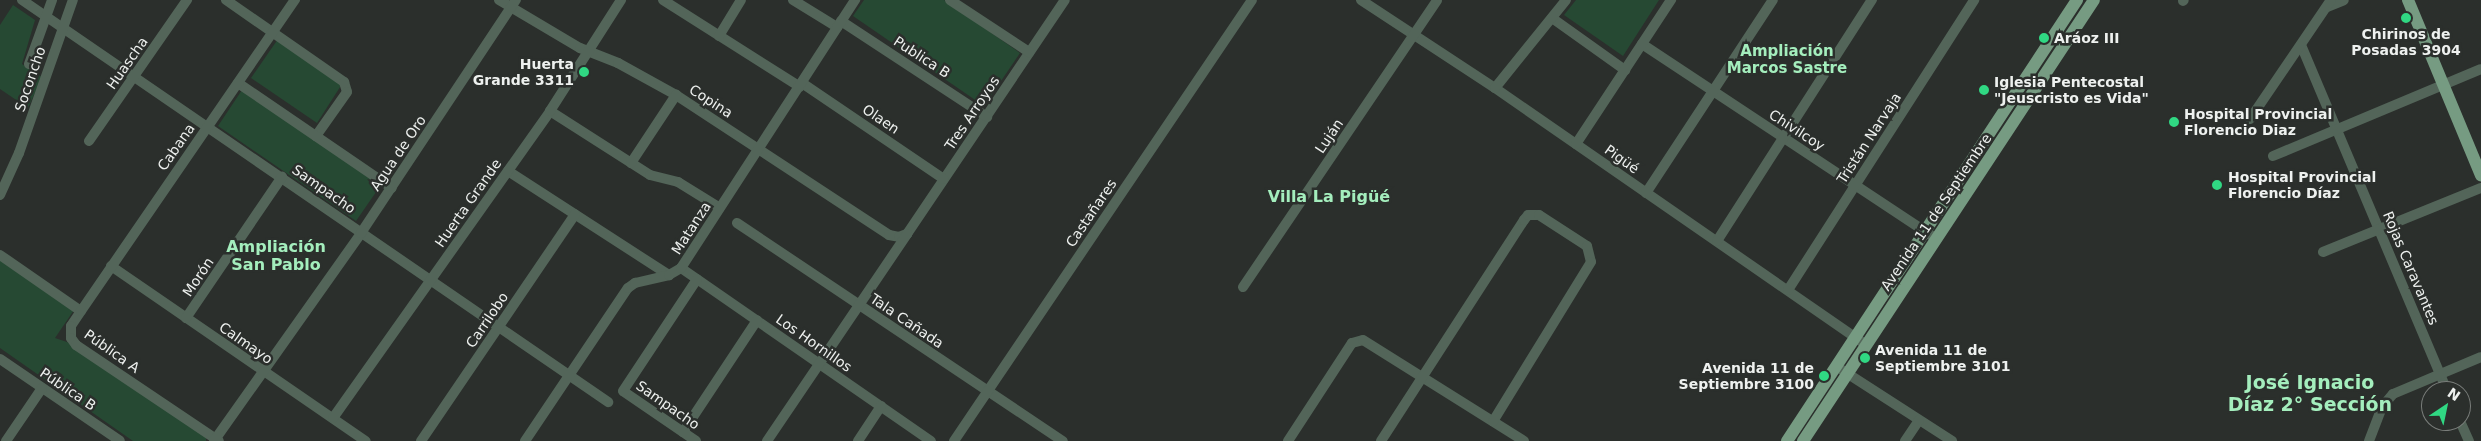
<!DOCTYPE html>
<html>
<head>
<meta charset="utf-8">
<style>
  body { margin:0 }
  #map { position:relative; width:2481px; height:441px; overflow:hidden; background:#2b2f2c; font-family:"DejaVu Sans",sans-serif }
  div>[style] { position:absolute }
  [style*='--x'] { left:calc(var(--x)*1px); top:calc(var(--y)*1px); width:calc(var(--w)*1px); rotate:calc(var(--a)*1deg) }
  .green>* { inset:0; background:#264933 }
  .minor>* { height:10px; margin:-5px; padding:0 5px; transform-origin:5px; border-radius:5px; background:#536559 }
  .major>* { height:12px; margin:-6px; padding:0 6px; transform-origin:6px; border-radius:6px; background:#769b82 }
  .dots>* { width:14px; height:14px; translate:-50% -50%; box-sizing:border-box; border:2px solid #2b2f2c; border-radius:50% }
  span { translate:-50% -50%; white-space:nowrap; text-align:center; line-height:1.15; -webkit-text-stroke:5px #2b2f2c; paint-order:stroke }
  .poi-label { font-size:14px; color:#eef1ef; font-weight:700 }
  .left { translate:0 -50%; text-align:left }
  .right { translate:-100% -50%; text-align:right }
  .street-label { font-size:14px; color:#eef1ef }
  .neighbourhood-label { font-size:15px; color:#a4eebd; font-weight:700 }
  .quarter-label { font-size:16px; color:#a4eebd; font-weight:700 }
  .district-label { font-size:19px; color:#a4eebd; font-weight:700 }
  .north { position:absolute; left:2421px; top:381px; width:50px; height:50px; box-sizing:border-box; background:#2b2f2c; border:1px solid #797d7a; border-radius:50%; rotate:34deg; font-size:14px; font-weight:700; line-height:20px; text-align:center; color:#eef1ef }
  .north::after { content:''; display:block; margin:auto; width:18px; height:22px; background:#30d883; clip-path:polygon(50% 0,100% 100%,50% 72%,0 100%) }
</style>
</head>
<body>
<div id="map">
  <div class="green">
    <i style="clip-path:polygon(864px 0,944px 0,1020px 53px,984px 106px,853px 16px)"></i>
    <i style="clip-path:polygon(1576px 0,1659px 0,1623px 56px,1564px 15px)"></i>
    <i style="clip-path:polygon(13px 5px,35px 20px,22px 64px,42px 77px,28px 108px,0 89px,0 25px)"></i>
    <i style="clip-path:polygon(278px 39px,342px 84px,317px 123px,251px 78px)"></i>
    <i style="clip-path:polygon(244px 87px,383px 182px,356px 221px,218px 126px)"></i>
    <i style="clip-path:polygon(0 260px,74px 310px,55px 338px,76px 345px,206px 437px,206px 441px,133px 441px,0 348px)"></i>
  </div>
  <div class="minor">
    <i style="--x:22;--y:0;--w:711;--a:34.45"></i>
    <i style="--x:226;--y:0;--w:144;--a:34.8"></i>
    <i style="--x:344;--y:82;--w:10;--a:73"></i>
    <i style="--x:347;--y:92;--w:54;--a:125.2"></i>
    <i style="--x:499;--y:0;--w:94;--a:30.7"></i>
    <i style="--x:580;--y:48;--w:41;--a:21.5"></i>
    <i style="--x:618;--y:63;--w:66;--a:28.9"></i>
    <i style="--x:676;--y:95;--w:255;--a:33.3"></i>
    <i style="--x:889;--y:235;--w:10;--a:11"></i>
    <i style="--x:899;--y:237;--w:9;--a:-21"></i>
    <i style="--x:907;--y:234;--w:282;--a:-56"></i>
    <i style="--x:663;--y:0;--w:162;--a:32.4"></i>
    <i style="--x:793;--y:0;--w:52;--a:31.5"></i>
    <i style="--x:950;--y:0;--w:95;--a:33.4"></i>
    <i style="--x:1361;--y:0;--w:160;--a:33.3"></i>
    <i style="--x:1495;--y:88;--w:450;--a:34.7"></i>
    <i style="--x:2183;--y:1;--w:1;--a:-45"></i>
    <i style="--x:2327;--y:7;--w:18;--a:-22"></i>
    <i style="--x:1552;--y:18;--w:90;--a:35.5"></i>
    <i style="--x:841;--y:21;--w:175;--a:33.3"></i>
    <i style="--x:719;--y:36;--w:42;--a:-58.6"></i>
    <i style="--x:1642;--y:44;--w:346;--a:33.5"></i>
    <i style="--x:2301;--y:45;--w:376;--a:67.1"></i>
    <i style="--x:29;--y:64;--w:68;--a:-70.2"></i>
    <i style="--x:238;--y:83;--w:186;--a:34.3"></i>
    <i style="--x:802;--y:83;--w:171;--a:34.1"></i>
    <i style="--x:1495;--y:88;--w:113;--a:-51.1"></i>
    <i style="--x:550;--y:111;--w:119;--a:32.6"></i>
    <i style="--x:650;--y:175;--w:29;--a:14"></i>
    <i style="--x:678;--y:182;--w:49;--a:31.8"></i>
    <i style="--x:2250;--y:119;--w:144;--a:-55.8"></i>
    <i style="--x:89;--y:141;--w:172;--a:-55.2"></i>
    <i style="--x:1576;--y:144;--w:173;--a:-56.6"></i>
    <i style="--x:2273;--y:156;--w:225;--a:-22.7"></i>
    <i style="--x:631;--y:163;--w:82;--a:-56.5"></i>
    <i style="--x:508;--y:171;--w:192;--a:32.9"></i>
    <i style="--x:1646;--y:193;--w:231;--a:-56.7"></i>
    <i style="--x:0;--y:195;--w:46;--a:-65.7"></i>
    <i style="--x:19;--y:153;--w:162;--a:-70.6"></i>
    <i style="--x:737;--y:223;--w:392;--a:33.8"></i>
    <i style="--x:1717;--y:241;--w:287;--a:-57.3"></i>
    <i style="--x:2323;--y:252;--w:170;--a:-22.1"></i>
    <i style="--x:0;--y:255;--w:98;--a:34.7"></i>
    <i style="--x:81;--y:311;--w:18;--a:124"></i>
    <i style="--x:71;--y:326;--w:12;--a:90"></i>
    <i style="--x:71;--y:338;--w:9;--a:54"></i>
    <i style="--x:76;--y:345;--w:172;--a:33.9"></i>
    <i style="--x:111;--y:266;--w:309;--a:34.5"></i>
    <i style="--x:681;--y:268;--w:304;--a:34.7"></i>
    <i style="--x:1243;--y:287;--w:346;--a:-55.9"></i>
    <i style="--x:1788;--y:290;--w:345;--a:-57.3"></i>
    <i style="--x:81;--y:311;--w:378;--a:-55.5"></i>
    <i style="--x:186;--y:318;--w:171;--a:-55.8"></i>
    <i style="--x:0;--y:359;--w:145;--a:34.3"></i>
    <i style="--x:1842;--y:370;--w:131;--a:32.8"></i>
    <i style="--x:333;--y:418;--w:376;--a:-54.7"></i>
    <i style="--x:550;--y:111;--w:132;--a:-57.4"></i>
    <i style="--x:2460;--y:421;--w:22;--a:66"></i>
    <i style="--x:683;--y:432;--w:134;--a:-56.5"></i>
    <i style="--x:6;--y:441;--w:64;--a:-55.8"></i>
    <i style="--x:214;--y:441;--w:255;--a:-54.7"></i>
    <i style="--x:361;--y:233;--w:280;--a:-56.4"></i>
    <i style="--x:421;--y:441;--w:274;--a:-55.8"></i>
    <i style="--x:525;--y:441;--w:184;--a:-56.1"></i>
    <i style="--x:628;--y:288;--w:9;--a:-36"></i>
    <i style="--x:635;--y:283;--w:35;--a:-13"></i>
    <i style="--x:669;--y:275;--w:14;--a:-30"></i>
    <i style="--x:681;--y:268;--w:320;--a:-57"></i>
    <i style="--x:696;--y:441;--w:88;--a:-145.6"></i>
    <i style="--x:623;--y:391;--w:134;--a:-56.5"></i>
    <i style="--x:767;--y:441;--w:250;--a:-55.9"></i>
    <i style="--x:858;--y:441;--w:42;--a:-56.7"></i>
    <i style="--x:954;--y:441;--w:532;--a:-55.95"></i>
    <i style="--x:1288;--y:441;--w:117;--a:-56.9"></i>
    <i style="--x:1352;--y:343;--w:11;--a:-15"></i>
    <i style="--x:1363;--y:340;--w:190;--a:32.1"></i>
    <i style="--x:1381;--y:441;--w:263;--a:-57.1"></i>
    <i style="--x:1524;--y:220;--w:6;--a:-51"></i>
    <i style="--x:1528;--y:215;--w:11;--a:0"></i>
    <i style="--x:1539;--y:215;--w:57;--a:32.9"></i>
    <i style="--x:1587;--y:246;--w:16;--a:76"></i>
    <i style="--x:1591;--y:262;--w:187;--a:121.6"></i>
    <i style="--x:1905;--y:441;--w:25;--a:-56"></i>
    <i style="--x:2369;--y:441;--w:36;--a:-69"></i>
    <i style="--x:2382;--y:407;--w:17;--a:-50"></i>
    <i style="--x:2393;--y:394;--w:95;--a:-22.8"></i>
  </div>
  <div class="major">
    <i style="--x:2408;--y:0;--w:190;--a:67.4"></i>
    <i style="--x:1787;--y:441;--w:528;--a:-56.67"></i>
    <i style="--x:1803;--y:441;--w:528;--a:-56.58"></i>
  </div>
  <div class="dots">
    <i style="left:2406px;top:18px;background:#30d883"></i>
    <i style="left:2044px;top:38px;background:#30d883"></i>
    <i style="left:584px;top:72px;background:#30d883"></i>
    <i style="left:1984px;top:90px;background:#30d883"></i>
    <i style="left:2174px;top:122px;background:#30d883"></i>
    <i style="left:2217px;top:185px;background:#30d883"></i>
    <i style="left:1865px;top:358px;background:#30d883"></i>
    <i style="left:1824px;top:376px;background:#30d883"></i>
  </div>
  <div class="poi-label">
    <span style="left:2406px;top:42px">Chirinos de<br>Posadas 3904</span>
    <span class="left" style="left:2054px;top:38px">Aráoz III</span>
    <span class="right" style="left:574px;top:72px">Huerta<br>Grande 3311</span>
    <span class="left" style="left:1994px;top:90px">Iglesia Pentecostal<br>"Jeuscristo es Vida"</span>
    <span class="left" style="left:2184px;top:122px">Hospital Provincial<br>Florencio Diaz</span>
    <span class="left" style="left:2228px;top:185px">Hospital Provincial<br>Florencio Díaz</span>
    <span class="left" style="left:1875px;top:358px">Avenida 11 de<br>Septiembre 3101</span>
    <span class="right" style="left:1814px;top:376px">Avenida 11 de<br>Septiembre 3100</span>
  </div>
  <div class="street-label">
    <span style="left:922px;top:57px;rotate:33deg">Publica B</span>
    <span style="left:127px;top:63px;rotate:-55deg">Huascha</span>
    <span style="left:30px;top:79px;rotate:-71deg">Soconcho</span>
    <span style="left:711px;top:101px;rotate:33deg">Copina</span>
    <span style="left:972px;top:113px;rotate:-56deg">Tres Arroyos</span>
    <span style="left:881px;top:119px;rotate:34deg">Olaen</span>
    <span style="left:1797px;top:130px;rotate:33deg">Chivilcoy</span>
    <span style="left:1329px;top:136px;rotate:-56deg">Luján</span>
    <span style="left:1869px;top:138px;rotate:-57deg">Tristán Narvaja</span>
    <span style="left:176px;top:147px;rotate:-55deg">Cabana</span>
    <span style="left:398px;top:153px;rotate:-56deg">Agua de Oro</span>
    <span style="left:1622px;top:159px;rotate:35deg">Pigüé</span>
    <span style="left:324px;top:189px;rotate:35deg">Sampacho</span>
    <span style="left:468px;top:203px;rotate:-55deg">Huerta Grande</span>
    <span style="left:1936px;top:212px;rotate:-56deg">Avenida 11 de Septiembre</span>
    <span style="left:1091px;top:213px;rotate:-56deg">Castañares</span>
    <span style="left:691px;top:228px;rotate:-57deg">Matanza</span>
    <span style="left:2411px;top:268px;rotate:67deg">Rojas Caravantes</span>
    <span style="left:198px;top:277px;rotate:-56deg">Morón</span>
    <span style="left:487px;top:320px;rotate:-56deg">Carrilobo</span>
    <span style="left:907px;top:321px;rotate:34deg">Tala Cañada</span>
    <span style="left:246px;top:343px;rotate:35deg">Calmayo</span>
    <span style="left:814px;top:343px;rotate:35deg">Los Hornillos</span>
    <span style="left:112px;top:351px;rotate:35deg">Pública A</span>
    <span style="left:68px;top:389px;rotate:34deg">Pública B</span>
    <span style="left:668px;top:405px;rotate:35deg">Sampacho</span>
  </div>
  <div class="neighbourhood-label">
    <span style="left:1787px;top:60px">Ampliación<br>Marcos Sastre</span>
  </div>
  <div class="quarter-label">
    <span style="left:1329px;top:197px">Villa La Pigüé</span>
    <span style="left:276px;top:256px">Ampliación<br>San Pablo</span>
  </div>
  <div class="district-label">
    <span style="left:2310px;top:394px">José Ignacio<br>Díaz 2° Sección</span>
  </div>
  <div class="north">N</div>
</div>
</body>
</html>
